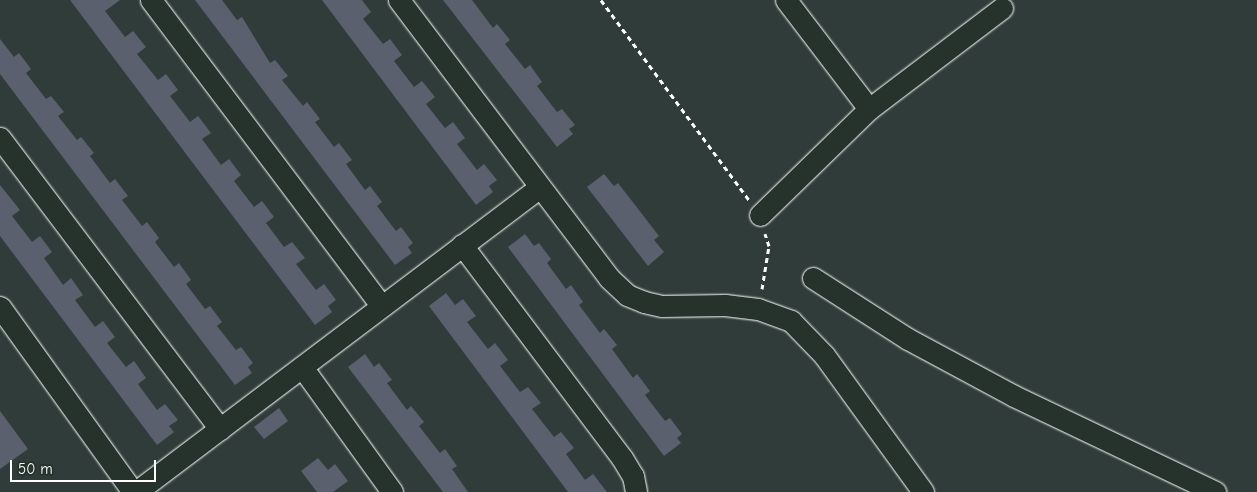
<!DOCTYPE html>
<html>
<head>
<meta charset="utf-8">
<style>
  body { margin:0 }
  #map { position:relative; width:1257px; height:492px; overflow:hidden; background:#303c3a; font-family:"Comic Neue",sans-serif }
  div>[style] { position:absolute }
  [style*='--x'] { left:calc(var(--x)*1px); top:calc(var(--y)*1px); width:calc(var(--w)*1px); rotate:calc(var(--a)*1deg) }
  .building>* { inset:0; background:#5a606d }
  .path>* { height:3px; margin-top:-1.5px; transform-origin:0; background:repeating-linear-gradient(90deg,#fff 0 5px,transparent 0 9px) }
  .roads { filter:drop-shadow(0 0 1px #fff) drop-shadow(0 0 1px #fff) }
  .minor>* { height:21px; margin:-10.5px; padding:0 10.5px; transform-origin:10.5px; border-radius:10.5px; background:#26332d }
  span { translate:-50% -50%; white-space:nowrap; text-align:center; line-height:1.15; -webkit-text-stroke:4.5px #26332d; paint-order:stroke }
  .scale { position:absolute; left:10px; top:460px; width:146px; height:22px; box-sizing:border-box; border:2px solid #fff; border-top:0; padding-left:6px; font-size:15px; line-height:18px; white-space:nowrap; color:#fff; -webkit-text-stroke:4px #26332d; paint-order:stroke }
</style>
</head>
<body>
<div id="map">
  <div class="building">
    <i style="clip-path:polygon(70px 0,120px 0,105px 11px,125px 37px,133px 31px,146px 47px,137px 54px,158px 80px,166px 74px,178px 90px,170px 96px,190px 122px,198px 116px,211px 133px,202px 139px,221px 165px,229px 159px,241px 175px,234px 181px,254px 207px,262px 201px,274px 217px,266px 223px,284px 247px,292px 242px,305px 258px,296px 264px,316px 290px,324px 284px,336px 300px,328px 306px,332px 312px,315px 325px)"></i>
    <i style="clip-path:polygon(195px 0,222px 0,237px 20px,242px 17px,270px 63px,275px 60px,288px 76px,282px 80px,303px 106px,307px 102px,320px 119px,315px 122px,334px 147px,339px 143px,352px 160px,346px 164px,365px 190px,370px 186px,382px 202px,377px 206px,396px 231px,401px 227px,413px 243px,408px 247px,412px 253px,395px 265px)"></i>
    <i style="clip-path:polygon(322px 0,362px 0,371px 12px,363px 19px,383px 44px,390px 39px,402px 55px,394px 61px,414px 87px,422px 81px,435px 97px,426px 104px,445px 128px,453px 122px,465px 138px,457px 144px,477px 170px,484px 164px,497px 180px,489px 186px,493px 192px,476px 205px)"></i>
    <i style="clip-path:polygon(443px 0,472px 0,493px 28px,497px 24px,510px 40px,505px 44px,525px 69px,530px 65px,542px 82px,537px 86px,557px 112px,562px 109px,575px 125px,569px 129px,573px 134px,557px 147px)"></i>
    <i style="clip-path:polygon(0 39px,14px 57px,19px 53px,31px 69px,26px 73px,46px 99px,51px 96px,64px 112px,58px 116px,77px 140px,81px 137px,94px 153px,90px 156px,110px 183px,115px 179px,128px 196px,122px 200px,142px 226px,147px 222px,159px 238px,155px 242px,174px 267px,179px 263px,191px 280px,186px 284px,205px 309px,210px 306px,222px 322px,217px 326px,236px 350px,241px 347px,253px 363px,248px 367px,252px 373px,235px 385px,0 74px)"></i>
    <i style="clip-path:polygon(604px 174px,614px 186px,618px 183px,659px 236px,654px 240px,664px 252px,648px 266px,587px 187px)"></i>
    <i style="clip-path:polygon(0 185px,20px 210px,12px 216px,32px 242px,40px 236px,52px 252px,44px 258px,63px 285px,71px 278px,83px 295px,75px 300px,95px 327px,103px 321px,115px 337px,107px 343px,126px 367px,134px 361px,146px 378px,138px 384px,157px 410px,165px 404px,178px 420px,169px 426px,174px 432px,157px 445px,0 236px)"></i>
    <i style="clip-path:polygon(525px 234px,534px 246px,539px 243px,551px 259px,547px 263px,566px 289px,571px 285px,583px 302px,579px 305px,600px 333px,604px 329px,617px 345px,612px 349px,633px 378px,637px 374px,650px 391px,645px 395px,665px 421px,670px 418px,682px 434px,677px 438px,681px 443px,664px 456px,508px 247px)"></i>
    <i style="clip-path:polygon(446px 293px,455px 305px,463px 299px,476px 316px,467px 322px,488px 349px,495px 343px,508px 360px,500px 366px,520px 392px,528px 387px,541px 403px,532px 409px,554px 437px,561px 432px,574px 448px,566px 454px,585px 480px,593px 474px,607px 492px,568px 492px,429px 306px)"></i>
    <i style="clip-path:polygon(365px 354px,374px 367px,379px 363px,392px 380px,387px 383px,407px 410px,411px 406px,424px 422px,419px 426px,440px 453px,445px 449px,457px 466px,452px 469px,468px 492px,443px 492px,348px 367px)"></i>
    <i style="clip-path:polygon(279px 408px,288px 421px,264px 439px,254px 427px)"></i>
    <i style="clip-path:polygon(0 411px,28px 449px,0 469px)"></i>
    <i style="clip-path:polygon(318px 458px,328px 470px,335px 464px,348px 481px,333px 492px,317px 492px,301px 471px)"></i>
  </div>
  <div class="path">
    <i style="--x:601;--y:0;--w:249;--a:53.5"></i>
    <i style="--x:762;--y:289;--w:44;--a:-80.8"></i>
    <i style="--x:769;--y:246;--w:13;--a:-108"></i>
  </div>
  <div class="roads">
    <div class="minor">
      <i style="--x:151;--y:0;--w:382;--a:53"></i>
      <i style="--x:399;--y:0;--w:348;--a:52.9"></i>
      <i style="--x:609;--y:278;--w:25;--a:43"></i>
      <i style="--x:627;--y:295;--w:18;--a:22"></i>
      <i style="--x:644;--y:302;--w:18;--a:13"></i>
      <i style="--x:662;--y:306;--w:63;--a:-0.9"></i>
      <i style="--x:725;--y:305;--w:33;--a:7"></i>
      <i style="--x:758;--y:309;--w:35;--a:20"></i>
      <i style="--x:791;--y:321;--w:47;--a:45.9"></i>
      <i style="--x:824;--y:355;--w:169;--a:54.1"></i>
      <i style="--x:786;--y:0;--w:137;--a:52.7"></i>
      <i style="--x:0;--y:138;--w:365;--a:52.9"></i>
      <i style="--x:760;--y:215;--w:152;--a:-44.2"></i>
      <i style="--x:869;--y:109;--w:167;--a:-37.2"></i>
      <i style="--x:462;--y:245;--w:266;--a:53.1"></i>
      <i style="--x:622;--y:458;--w:21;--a:59"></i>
      <i style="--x:633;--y:476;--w:16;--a:79"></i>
      <i style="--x:813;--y:278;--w:113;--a:32.7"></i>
      <i style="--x:908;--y:339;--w:120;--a:28.3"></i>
      <i style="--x:1014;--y:396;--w:223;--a:25.5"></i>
      <i style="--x:0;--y:307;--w:228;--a:54.3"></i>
      <i style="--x:302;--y:367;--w:154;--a:54.2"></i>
      <i style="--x:136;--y:492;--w:506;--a:-37.05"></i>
    </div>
  </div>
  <div class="scale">50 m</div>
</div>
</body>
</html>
